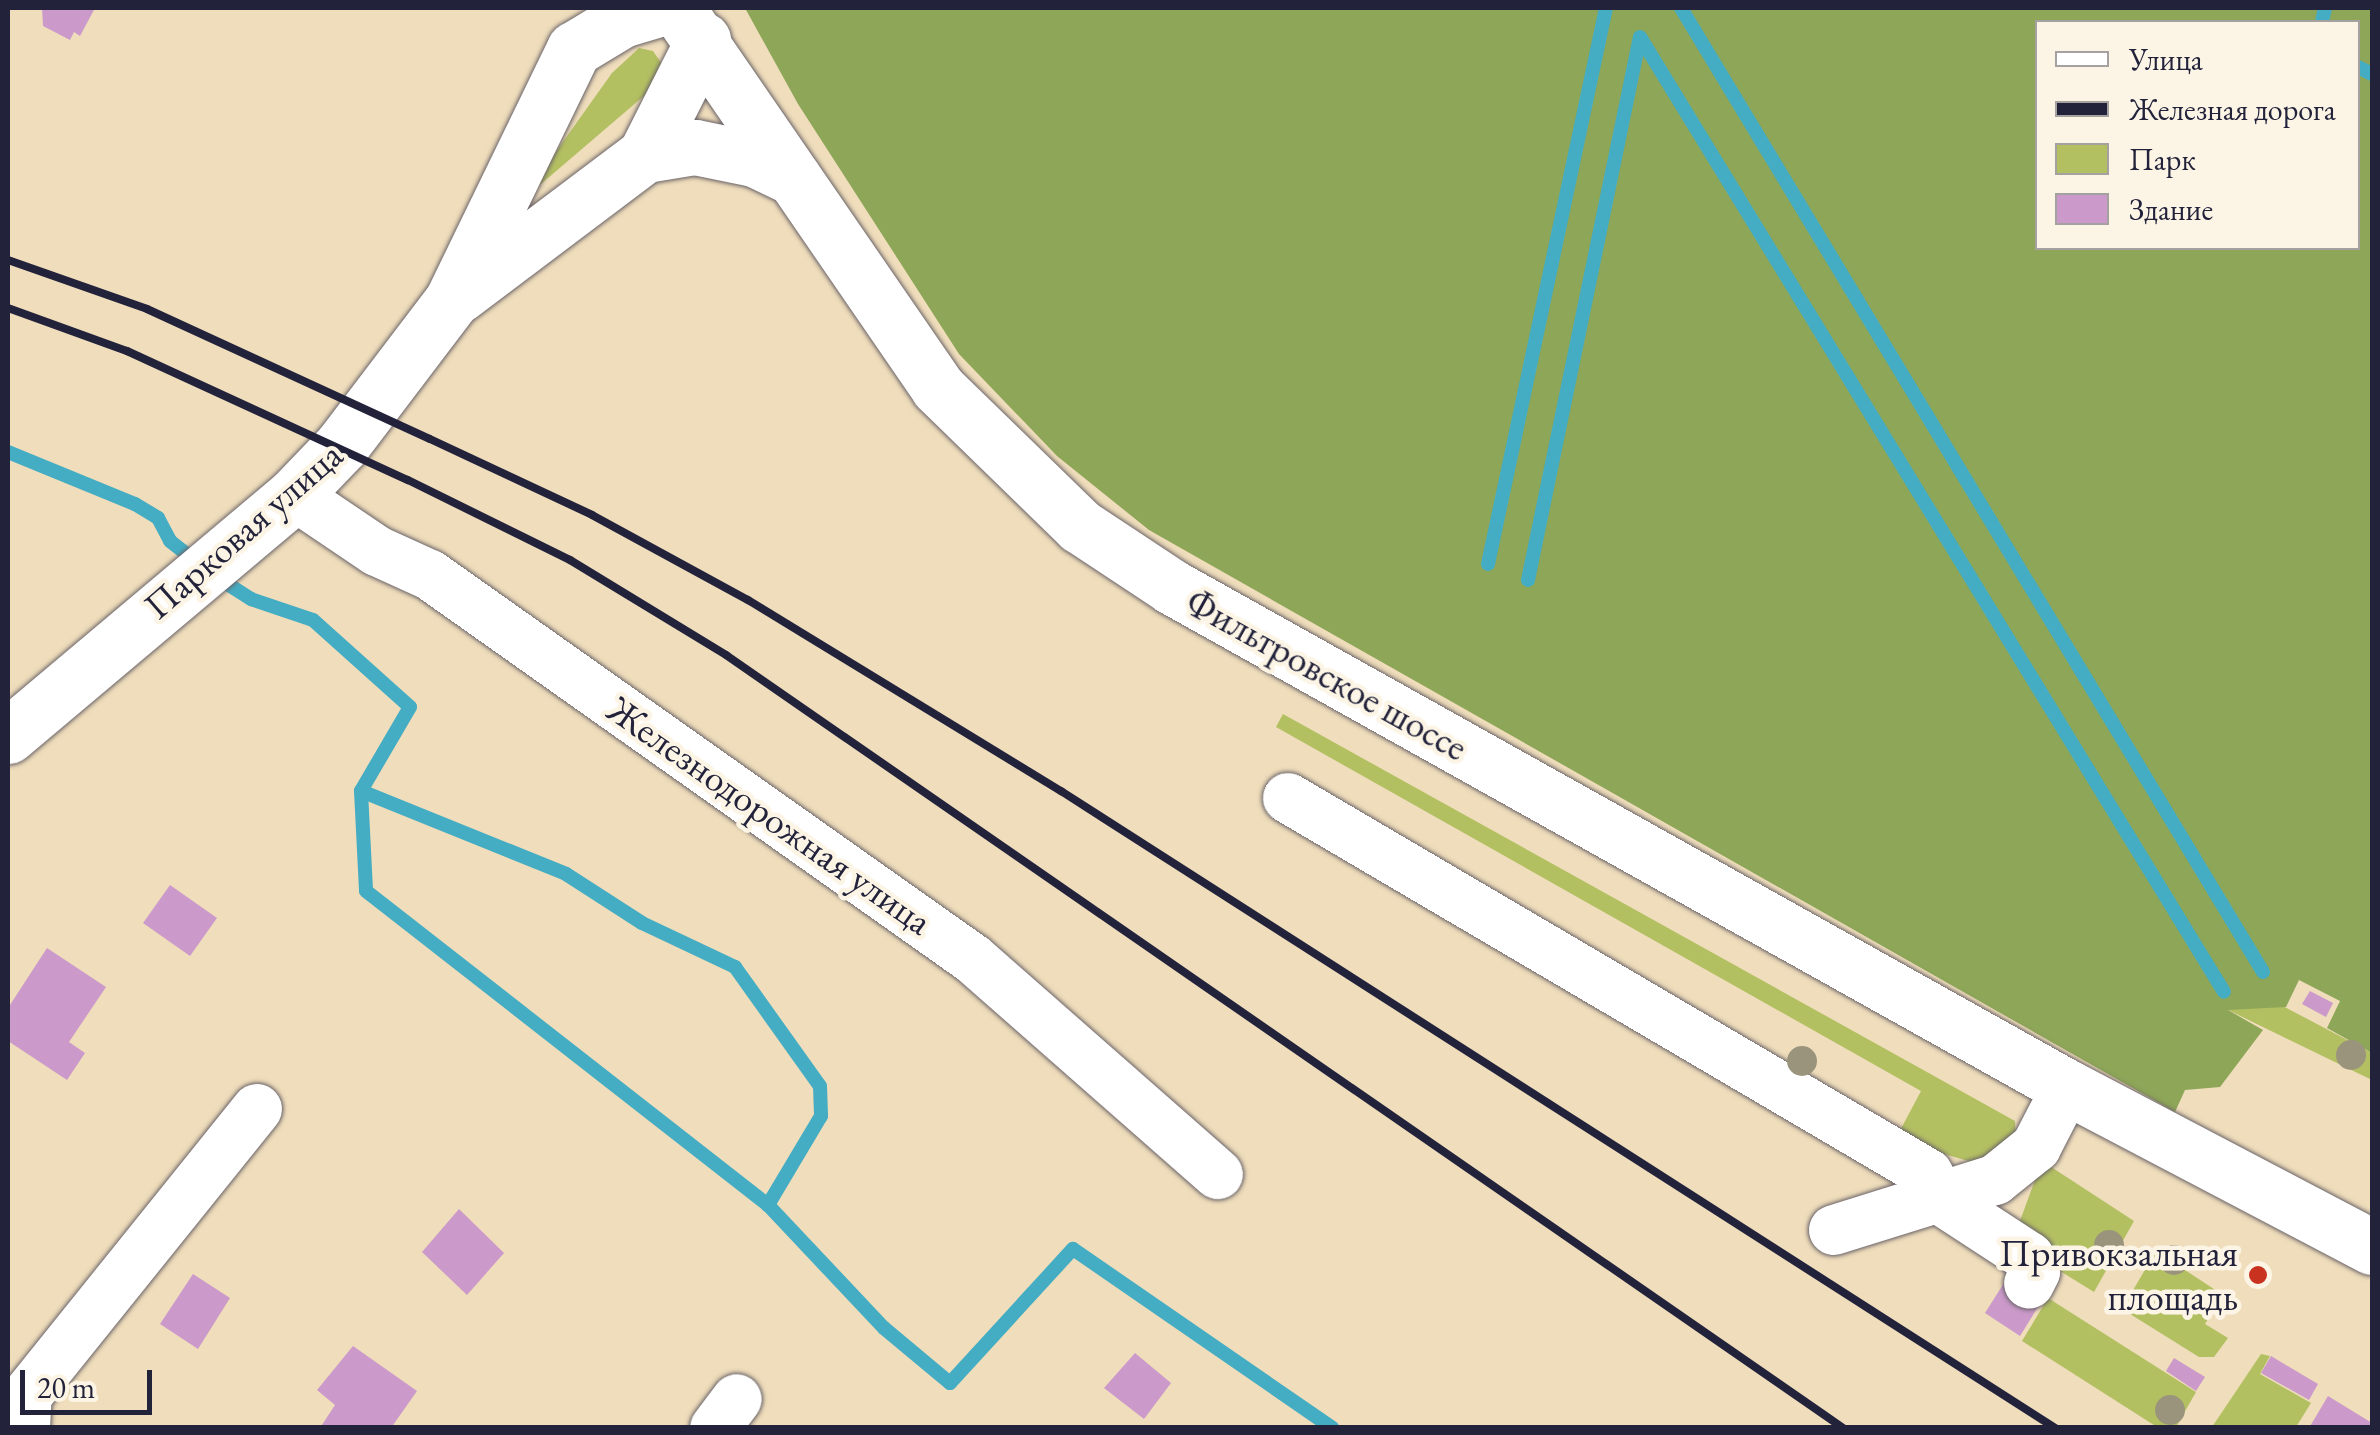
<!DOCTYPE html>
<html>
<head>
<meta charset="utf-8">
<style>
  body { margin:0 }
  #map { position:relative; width:2380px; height:1435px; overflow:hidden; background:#efddbb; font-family:"EB Garamond",serif }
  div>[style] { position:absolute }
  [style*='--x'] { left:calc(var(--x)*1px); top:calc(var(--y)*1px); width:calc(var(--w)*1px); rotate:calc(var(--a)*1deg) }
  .green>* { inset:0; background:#b3c062 }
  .forest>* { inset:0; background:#8ea658 }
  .stream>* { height:14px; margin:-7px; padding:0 7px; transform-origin:7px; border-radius:7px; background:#44adc3 }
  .building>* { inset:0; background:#cb9aca }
  .roads { filter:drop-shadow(0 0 2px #6a6368) drop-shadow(0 0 2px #6a6368) }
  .minor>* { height:50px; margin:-25px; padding:0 25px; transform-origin:25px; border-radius:25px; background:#fff }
  .major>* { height:55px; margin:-27.5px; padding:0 27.5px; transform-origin:27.5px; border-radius:27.5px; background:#fff }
  .rail>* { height:8px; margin:-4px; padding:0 4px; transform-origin:4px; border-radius:4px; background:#22223b }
  .trees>* { width:30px; height:30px; margin:-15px; border-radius:50%; background:#9a947c }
  .dots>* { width:28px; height:28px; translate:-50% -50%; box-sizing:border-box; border:5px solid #fcf5e5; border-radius:50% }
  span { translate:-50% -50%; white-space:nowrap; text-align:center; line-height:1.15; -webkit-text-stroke:9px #fcf5e5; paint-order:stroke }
  .street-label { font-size:38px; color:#22223b }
  .poi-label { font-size:38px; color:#22223b }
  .right { translate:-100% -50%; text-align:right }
  .frame { position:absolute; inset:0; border:10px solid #22223b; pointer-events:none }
  .legend { position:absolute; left:2035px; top:20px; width:325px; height:230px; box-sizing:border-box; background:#fcf5e5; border:2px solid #a5a1a1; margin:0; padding:12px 18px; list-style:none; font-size:30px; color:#22223b }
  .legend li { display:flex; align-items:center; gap:20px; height:50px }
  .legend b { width:50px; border:2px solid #a5a1a1 }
  .scale { position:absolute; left:20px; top:1370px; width:132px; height:45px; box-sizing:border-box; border:5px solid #22223b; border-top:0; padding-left:12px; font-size:30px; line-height:35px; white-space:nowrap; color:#22223b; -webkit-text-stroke:8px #fcf5e5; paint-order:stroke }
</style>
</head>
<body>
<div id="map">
  <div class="green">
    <i style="clip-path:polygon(639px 48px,653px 51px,662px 64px,645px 95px,520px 202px,612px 73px)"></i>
    <i style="clip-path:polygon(1283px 714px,2015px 1121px,2016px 1145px,1972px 1162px,1895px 1140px,1921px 1091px,1276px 727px)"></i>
    <i style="clip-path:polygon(2279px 1004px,2372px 1053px,2372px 1080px,2226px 1009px)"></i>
    <i style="clip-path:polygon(2042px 1161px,2134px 1221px,2094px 1292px,2052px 1266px,2017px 1229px)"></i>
    <i style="clip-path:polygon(2156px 1251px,2223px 1295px,2205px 1324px,2228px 1338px,2214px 1357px,2199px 1357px,2122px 1309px)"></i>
    <i style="clip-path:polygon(2048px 1298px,2196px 1392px,2176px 1427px,2157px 1427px,2022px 1341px)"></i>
    <i style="clip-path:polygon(2261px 1354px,2270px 1356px,2260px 1374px,2311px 1403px,2296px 1427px,2212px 1427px)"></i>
  </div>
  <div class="forest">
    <i style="clip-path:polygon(evenodd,745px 8px,2372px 8px,2372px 1053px,2327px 1028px,2340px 1001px,2299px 980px,2286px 1007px,2228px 1010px,2263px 1030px,2220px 1087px,2185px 1090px,2175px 1112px,1149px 530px,1057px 456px,959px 354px,798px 104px,745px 8px,2038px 22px,2358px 22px,2358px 248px,2038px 248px,2038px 22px)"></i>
  </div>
  <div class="stream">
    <i style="--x:1681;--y:8;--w:1126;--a:58.88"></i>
    <i style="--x:2322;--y:22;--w:14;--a:-78"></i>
    <i style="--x:1640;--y:37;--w:1119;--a:58.55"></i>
    <i style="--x:2358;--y:67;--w:16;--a:27"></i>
    <i style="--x:8;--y:452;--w:137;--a:22.3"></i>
    <i style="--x:135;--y:504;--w:27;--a:31"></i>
    <i style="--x:158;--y:518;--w:26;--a:62"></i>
    <i style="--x:170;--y:541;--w:36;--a:38"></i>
    <i style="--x:1488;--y:564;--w:568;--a:-78.02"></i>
    <i style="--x:215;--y:576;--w:43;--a:32.6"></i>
    <i style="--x:251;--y:599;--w:65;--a:18.7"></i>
    <i style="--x:313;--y:620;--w:130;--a:41.9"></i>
    <i style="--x:410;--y:707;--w:97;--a:120.3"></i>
    <i style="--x:361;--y:791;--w:221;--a:22"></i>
    <i style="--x:566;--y:874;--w:90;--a:32.8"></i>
    <i style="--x:642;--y:923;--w:103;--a:25.3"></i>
    <i style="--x:735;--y:967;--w:146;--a:54.5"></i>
    <i style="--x:820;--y:1086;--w:30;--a:88"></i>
    <i style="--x:821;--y:1116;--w:104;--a:120.8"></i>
    <i style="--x:768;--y:1205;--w:169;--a:46.7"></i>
    <i style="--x:884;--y:1328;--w:86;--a:39.8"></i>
    <i style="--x:950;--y:1383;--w:182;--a:-47.5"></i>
    <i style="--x:1073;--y:1249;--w:315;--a:34.6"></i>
    <i style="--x:1528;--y:580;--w:554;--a:-78.35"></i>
    <i style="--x:361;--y:791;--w:100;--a:87.1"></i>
    <i style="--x:366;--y:891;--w:510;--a:37.99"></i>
  </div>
  <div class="building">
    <i style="clip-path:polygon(42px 8px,95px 8px,80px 36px,74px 32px,70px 40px,43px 26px)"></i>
    <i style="clip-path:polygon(170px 885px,217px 918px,190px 956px,143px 923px)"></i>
    <i style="clip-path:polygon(47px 948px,106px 987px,69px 1042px,85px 1053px,67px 1080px,8px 1041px,8px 1008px)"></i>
    <i style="clip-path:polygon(2310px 991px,2333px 1003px,2326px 1017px,2302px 1004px)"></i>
    <i style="clip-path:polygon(459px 1209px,504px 1253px,467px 1295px,422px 1252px)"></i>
    <i style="clip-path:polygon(2011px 1272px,2046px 1294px,2020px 1336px,1985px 1313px)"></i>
    <i style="clip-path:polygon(193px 1274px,230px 1298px,198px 1349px,160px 1324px)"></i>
    <i style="clip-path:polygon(353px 1346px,417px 1391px,391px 1428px,320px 1428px,335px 1405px,317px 1390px)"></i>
    <i style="clip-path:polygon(1135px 1353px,1171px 1383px,1144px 1419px,1104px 1388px)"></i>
    <i style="clip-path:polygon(2271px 1356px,2318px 1384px,2309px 1400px,2261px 1373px)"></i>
    <i style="clip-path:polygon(2174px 1358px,2205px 1377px,2196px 1391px,2166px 1371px)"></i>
    <i style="clip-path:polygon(2328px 1396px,2372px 1423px,2372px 1428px,2309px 1428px)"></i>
  </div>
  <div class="roads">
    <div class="minor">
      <i style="--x:294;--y:495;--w:100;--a:34"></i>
      <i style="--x:377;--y:551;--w:58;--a:24.4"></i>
      <i style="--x:430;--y:575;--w:665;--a:35.27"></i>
      <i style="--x:973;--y:959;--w:326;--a:41.3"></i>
      <i style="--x:1288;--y:798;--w:742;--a:30.43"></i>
      <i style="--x:1928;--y:1174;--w:31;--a:61"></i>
      <i style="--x:1943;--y:1201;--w:103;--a:33.1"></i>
      <i style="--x:2029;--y:1257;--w:16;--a:68"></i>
      <i style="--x:2035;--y:1272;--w:13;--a:117"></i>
      <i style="--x:1834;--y:1230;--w:169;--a:-17.3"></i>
      <i style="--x:1995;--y:1180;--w:53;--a:-38.8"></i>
      <i style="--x:2036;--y:1147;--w:68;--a:-62.7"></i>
      <i style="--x:25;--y:1428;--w:33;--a:-87"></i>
      <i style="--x:27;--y:1395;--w:367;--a:-51.2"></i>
      <i style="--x:715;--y:1428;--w:36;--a:-53"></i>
    </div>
    <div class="major">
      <i style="--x:677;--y:8;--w:461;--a:55.5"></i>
      <i style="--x:938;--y:388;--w:198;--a:44.2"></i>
      <i style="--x:1080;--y:526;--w:110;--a:33.5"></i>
      <i style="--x:1172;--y:587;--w:1025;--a:29.19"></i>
      <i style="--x:2067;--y:1087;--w:344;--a:27.7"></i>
      <i style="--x:645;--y:155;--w:129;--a:-63.2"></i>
      <i style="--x:459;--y:295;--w:233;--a:-37"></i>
      <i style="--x:645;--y:155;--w:51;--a:-9.1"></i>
      <i style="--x:695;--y:147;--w:60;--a:11.5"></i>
      <i style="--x:754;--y:159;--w:44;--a:25.4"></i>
      <i style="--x:8;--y:736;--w:374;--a:-40.1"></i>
      <i style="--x:294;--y:495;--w:69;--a:-46.2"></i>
      <i style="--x:342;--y:445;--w:182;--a:-52.8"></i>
      <i style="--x:452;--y:300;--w:279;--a:-64.1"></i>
      <i style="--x:574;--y:49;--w:56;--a:-31.1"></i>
      <i style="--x:622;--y:20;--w:42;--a:-16.7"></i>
    </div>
  </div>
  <div class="rail">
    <i style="--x:8;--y:260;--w:147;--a:19.4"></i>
    <i style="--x:147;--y:309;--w:311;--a:24.7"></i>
    <i style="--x:430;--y:439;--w:179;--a:25.1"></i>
    <i style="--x:592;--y:515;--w:178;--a:28.6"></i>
    <i style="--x:748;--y:600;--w:367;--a:31.4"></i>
    <i style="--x:1061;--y:791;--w:1181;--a:32.65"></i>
    <i style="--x:8;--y:308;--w:127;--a:19.9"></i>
    <i style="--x:127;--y:351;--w:309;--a:24.7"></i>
    <i style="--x:408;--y:480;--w:181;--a:26.3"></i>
    <i style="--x:570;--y:560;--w:183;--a:31.3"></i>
    <i style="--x:726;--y:655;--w:1358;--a:34.68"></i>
  </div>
  <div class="trees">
    <i style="left:2351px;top:1055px"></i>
    <i style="left:1802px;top:1061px"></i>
    <i style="left:2109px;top:1245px"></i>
    <i style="left:2174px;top:1260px"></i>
    <i style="left:2170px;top:1410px"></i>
  </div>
  <div class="dots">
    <i style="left:2258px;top:1275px;background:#c8321e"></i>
  </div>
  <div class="street-label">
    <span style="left:243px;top:530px;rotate:-41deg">Парковая улица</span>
    <span style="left:1327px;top:674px;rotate:29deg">Фильтровское шоссе</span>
    <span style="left:770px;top:815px;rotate:35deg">Железнодорожная улица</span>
  </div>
  <div class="poi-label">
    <span class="right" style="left:2238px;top:1275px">Привокзальная<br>площадь</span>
  </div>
  <div class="frame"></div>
  <ul class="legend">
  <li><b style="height:12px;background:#fff"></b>Улица</li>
  <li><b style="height:12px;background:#22223b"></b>Железная дорога</li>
  <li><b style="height:28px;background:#b3c062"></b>Парк</li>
  <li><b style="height:28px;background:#cb9aca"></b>Здание</li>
  </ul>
  <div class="scale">20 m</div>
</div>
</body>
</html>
